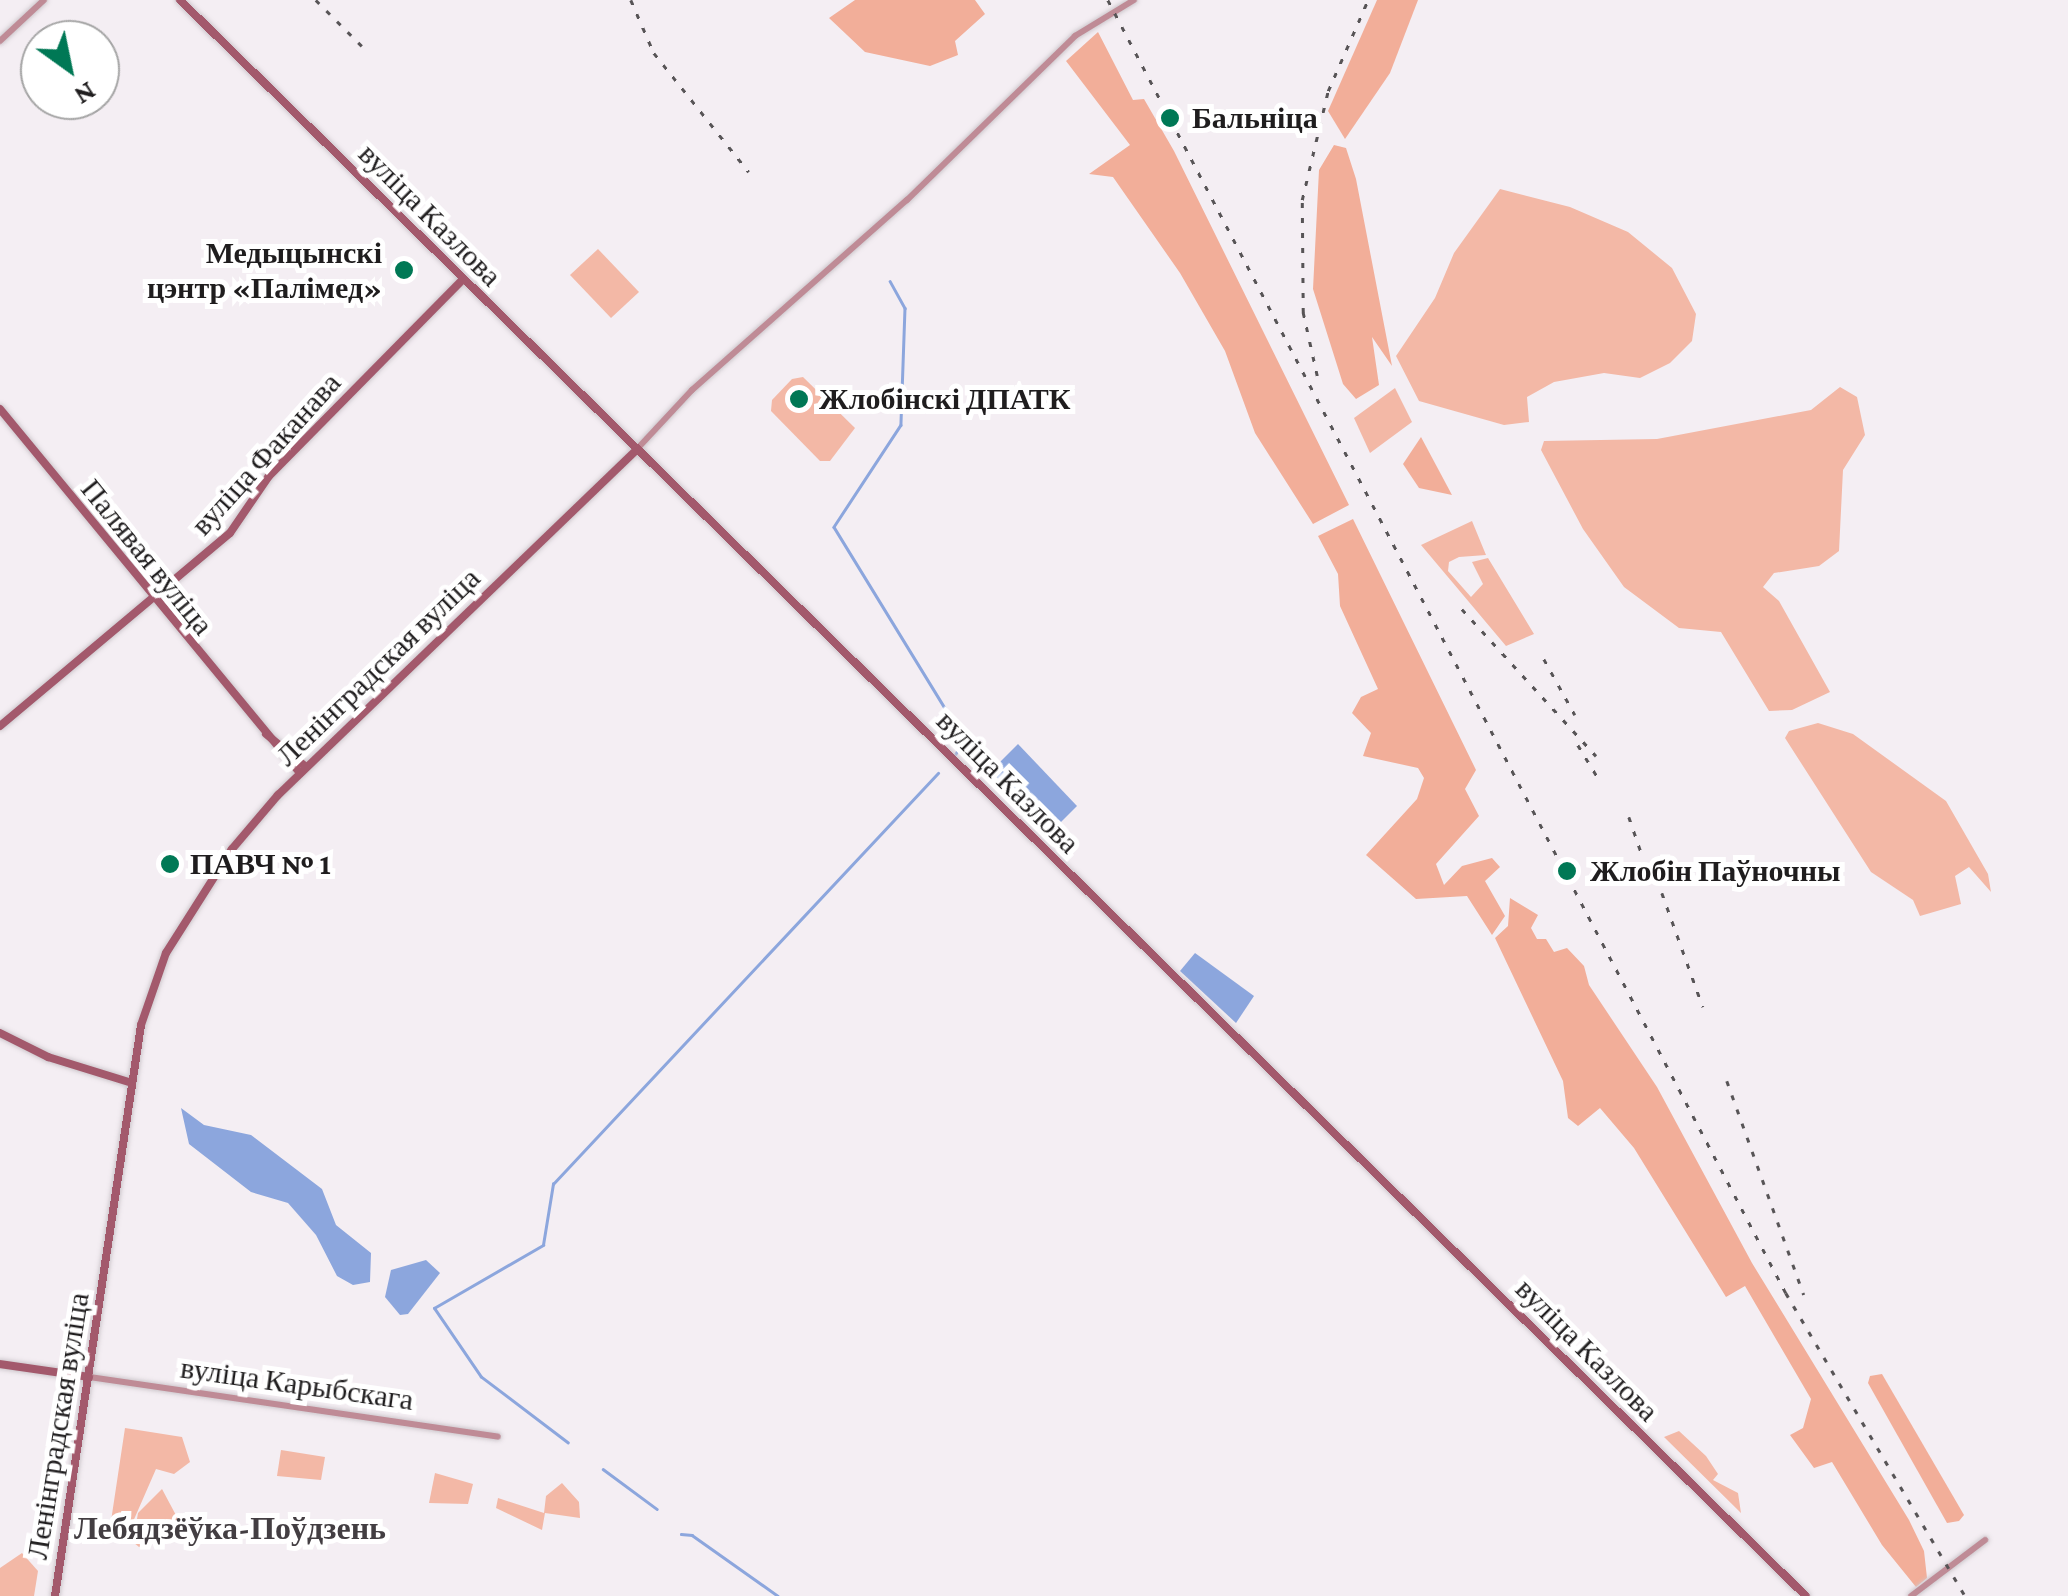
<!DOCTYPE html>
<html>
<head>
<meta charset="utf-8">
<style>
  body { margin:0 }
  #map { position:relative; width:2068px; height:1596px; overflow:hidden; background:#f4eef3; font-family:"Crimson Pro",serif }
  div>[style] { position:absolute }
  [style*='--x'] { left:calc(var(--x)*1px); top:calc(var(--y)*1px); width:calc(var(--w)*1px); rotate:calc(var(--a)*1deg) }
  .green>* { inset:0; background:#f3b8a6 }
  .forest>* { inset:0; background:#f2ae99 }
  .water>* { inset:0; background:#8ca6dd }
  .stream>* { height:2.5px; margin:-1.25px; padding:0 1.25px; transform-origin:1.25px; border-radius:1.25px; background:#8ca6dd }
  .roads { filter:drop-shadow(0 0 2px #cec8cd) drop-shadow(0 0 2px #cec8cd) }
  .tertiary>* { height:6px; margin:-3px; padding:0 3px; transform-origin:3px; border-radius:3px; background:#bf8b96 }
  .secondary>* { height:8px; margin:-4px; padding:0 4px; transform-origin:4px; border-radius:4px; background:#a3596c }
  .rail>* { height:2.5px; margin-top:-1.25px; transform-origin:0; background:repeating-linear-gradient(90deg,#575456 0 5px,transparent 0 15px) }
  .dots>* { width:28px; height:28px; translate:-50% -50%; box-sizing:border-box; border:5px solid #fff; border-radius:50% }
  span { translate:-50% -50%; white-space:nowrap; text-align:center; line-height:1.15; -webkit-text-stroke:10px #fff; paint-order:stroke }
  .poi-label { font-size:30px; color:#1f1d1e; font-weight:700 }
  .left { translate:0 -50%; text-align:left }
  .right { translate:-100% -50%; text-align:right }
  .street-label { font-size:30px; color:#1f1d1e }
  .neighbourhood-label { font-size:32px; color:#433e42; font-weight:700 }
  .north { position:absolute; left:20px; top:20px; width:100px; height:100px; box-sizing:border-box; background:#fff; border:2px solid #a5a5a5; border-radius:50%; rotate:147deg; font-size:28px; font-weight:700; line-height:40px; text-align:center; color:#1f1d1e }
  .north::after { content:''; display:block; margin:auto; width:35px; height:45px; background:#007855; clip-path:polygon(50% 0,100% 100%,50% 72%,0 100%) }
</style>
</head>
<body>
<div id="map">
  <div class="green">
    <i style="clip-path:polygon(1500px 189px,1570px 207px,1628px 232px,1672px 268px,1696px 314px,1692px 341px,1670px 363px,1640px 378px,1604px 373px,1554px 382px,1527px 397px,1529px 422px,1504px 425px,1419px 401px,1396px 356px,1435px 298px,1454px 253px)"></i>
    <i style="clip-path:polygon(598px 249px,639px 292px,611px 318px,570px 275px)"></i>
    <i style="clip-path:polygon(803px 377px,855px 428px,830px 461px,820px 461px,771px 411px,772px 400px,792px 379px)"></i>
    <i style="clip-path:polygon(1840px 387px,1857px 397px,1865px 435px,1843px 470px,1839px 551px,1819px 566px,1774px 573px,1763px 587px,1779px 601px,1830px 692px,1792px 710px,1769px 711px,1721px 632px,1679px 628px,1624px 587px,1583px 529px,1541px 450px,1544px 441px,1657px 439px,1811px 410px)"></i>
    <i style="clip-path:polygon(1395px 388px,1412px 422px,1370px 453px,1354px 418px)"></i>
    <i style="clip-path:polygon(1472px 521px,1486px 555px,1459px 557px,1449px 562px,1448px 571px,1471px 597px,1483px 584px,1472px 562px,1488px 558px,1534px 634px,1506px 646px,1421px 545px)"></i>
    <i style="clip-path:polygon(1818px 723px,1853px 734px,1946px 801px,1988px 874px,1991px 892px,1969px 867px,1955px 876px,1961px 904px,1920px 916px,1913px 900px,1871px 872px,1785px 738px,1789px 731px)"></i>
    <i style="clip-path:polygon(125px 1428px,182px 1437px,190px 1462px,174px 1474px,156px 1469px,132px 1524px,111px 1521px)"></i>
    <i style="clip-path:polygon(1679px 1431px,1706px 1456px,1718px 1474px,1713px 1480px,1738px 1493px,1741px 1513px,1664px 1437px)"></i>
    <i style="clip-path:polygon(281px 1450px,325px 1457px,321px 1480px,277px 1476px)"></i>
    <i style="clip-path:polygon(435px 1473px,473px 1484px,468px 1504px,429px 1503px)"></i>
    <i style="clip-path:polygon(562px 1483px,579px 1502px,580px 1518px,545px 1513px,542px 1530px,496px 1508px,498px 1498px,544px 1513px,546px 1496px)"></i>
    <i style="clip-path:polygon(162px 1489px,178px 1519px,139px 1547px,133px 1542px,138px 1513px)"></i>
    <i style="clip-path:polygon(22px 1553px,38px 1571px,34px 1596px,0 1596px,0 1568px)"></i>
  </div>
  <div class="forest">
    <i style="clip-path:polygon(855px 0,975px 0,985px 14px,955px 41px,958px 55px,930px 66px,865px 52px,829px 18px)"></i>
    <i style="clip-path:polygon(1377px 0,1418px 0,1390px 73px,1345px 139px,1328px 111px)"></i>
    <i style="clip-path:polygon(1098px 32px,1133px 100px,1144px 99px,1174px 151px,1349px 505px,1313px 524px,1255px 433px,1225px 351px,1180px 273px,1113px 177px,1089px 174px,1130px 145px,1066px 61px)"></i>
    <i style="clip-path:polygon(1334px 145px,1346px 148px,1356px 179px,1392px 366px,1372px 337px,1379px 385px,1356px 399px,1343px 384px,1313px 289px,1319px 170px)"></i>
    <i style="clip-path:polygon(1421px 437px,1452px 495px,1419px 488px,1403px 464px)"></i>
    <i style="clip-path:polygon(1353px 519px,1476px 770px,1465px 789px,1479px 816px,1436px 864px,1444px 885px,1462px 866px,1492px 858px,1500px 867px,1485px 881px,1505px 916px,1492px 935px,1467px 896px,1416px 899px,1366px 855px,1417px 799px,1424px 778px,1418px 768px,1363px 756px,1371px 733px,1352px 713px,1361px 697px,1378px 689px,1340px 606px,1338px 574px,1318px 536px)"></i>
    <i style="clip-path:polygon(1510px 898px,1538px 915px,1531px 928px,1537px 939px,1546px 939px,1554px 952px,1567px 948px,1584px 966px,1589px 985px,1657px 1087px,1752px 1263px,1909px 1520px,1924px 1551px,1927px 1578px,1916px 1587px,1882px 1545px,1832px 1462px,1814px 1468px,1790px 1435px,1803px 1428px,1811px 1399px,1745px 1286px,1726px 1297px,1634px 1148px,1600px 1108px,1578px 1126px,1568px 1118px,1563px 1081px,1495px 938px,1508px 926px)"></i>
    <i style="clip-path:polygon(1882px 1374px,1964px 1515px,1959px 1521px,1947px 1523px,1868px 1383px,1870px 1376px)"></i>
  </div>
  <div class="water">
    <i style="clip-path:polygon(1018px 744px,1077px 806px,1050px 833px,987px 775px)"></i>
    <i style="clip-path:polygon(1195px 953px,1254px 996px,1236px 1023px,1180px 971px)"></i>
    <i style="clip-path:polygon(181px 1108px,204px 1125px,251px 1135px,322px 1189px,336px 1225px,371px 1253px,370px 1282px,353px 1285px,337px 1276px,316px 1235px,288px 1203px,251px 1192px,189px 1144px)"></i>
    <i style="clip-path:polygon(426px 1260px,440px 1273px,408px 1314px,400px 1315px,385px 1297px,391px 1270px)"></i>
  </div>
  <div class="stream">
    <i style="--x:890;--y:281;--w:31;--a:61"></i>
    <i style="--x:905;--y:308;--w:117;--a:92"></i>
    <i style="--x:901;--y:425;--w:122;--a:123.3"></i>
    <i style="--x:834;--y:527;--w:249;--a:58.5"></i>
    <i style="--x:964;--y:739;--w:17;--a:118"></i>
    <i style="--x:966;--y:746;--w:34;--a:45"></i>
    <i style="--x:568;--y:1443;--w:109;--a:-142.8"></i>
    <i style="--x:481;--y:1377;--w:83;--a:-124.3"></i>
    <i style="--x:434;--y:1308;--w:126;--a:-30"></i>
    <i style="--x:543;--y:1245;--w:62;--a:-80.7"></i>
    <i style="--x:553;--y:1184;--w:563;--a:-46.87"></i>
    <i style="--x:603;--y:1469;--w:67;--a:36.5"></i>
    <i style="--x:681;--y:1534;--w:11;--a:5"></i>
    <i style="--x:692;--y:1535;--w:105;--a:35.3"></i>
  </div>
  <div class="roads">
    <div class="tertiary">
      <i style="--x:0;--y:41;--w:60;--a:-43"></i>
      <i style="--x:637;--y:449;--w:81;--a:-47"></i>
      <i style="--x:692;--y:390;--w:287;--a:-41.5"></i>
      <i style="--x:907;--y:200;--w:235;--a:-44.3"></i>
      <i style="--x:1075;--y:36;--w:69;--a:-31.4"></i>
      <i style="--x:89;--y:1377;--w:413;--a:8.3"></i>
      <i style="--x:1911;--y:1596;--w:93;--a:-37.1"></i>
    </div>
    <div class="secondary">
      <i style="--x:180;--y:0;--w:2278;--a:44.47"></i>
      <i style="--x:0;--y:409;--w:472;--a:50.5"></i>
      <i style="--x:0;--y:726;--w:300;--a:-40"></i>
      <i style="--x:230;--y:533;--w:69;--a:-55.6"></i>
      <i style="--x:269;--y:476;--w:276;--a:-45.4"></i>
      <i style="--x:266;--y:734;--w:52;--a:39.5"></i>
      <i style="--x:0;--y:1033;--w:54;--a:26.6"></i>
      <i style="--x:48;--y:1057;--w:88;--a:17.2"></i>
      <i style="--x:0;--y:1364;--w:90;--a:8.3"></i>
      <i style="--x:55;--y:1596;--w:577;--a:-81.43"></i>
      <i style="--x:141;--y:1025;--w:76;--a:-70.9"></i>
      <i style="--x:166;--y:953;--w:123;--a:-57.6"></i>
      <i style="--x:232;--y:849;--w:71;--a:-49.6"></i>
      <i style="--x:278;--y:795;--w:499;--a:-43.9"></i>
    </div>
  </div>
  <div class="rail">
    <i style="--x:316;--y:0;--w:66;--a:45"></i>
    <i style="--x:631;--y:0;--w:58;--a:66.5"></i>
    <i style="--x:654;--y:53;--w:152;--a:51.4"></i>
    <i style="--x:1108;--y:0;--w:1460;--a:62.33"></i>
    <i style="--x:1786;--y:1293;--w:352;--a:59.4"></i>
    <i style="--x:1317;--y:376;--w:65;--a:-102.5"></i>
    <i style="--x:1303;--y:313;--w:113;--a:-90.5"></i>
    <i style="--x:1302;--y:200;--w:112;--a:-76.6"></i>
    <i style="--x:1328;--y:91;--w:99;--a:-66.3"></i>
    <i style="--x:1462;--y:609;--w:199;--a:47.6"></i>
    <i style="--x:1544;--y:659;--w:64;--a:61"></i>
    <i style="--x:1578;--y:745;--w:42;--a:58.6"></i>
    <i style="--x:1629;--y:817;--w:37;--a:71"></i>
    <i style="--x:1662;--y:893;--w:121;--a:70.2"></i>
    <i style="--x:1727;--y:1081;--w:227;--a:70.2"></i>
  </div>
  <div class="dots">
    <i style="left:1170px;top:118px;background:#007855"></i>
    <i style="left:404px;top:270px;background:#007855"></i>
    <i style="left:799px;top:399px;background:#007855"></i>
    <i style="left:170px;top:864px;background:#007855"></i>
    <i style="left:1567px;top:871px;background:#007855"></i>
  </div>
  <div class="poi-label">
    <span class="left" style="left:1192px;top:118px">Бальніца</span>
    <span class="right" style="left:382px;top:270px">Медыцынскі<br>цэнтр «Палімед»</span>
    <span class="left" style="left:819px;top:399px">Жлобінскі ДПАТК</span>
    <span class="left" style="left:190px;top:864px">ПАВЧ № 1</span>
    <span class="left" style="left:1590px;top:871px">Жлобін Паўночны</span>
  </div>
  <div class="street-label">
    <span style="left:430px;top:215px;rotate:45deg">вуліца Казлова</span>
    <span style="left:266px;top:454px;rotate:-48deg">вуліца Факанава</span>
    <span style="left:147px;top:557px;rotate:51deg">Палявая вуліца</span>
    <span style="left:378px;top:667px;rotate:-44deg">Ленінградская вуліца</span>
    <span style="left:1008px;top:782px;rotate:45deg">вуліца Казлова</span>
    <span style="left:1587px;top:1350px;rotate:45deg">вуліца Казлова</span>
    <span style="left:297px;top:1384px;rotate:8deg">вуліца Карыбскага</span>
    <span style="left:58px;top:1426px;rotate:-81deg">Ленінградская вуліца</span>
  </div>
  <div class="neighbourhood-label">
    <span style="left:230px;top:1528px">Лебядзёўка-Поўдзень</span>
  </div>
  <div class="north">N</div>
</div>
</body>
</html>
